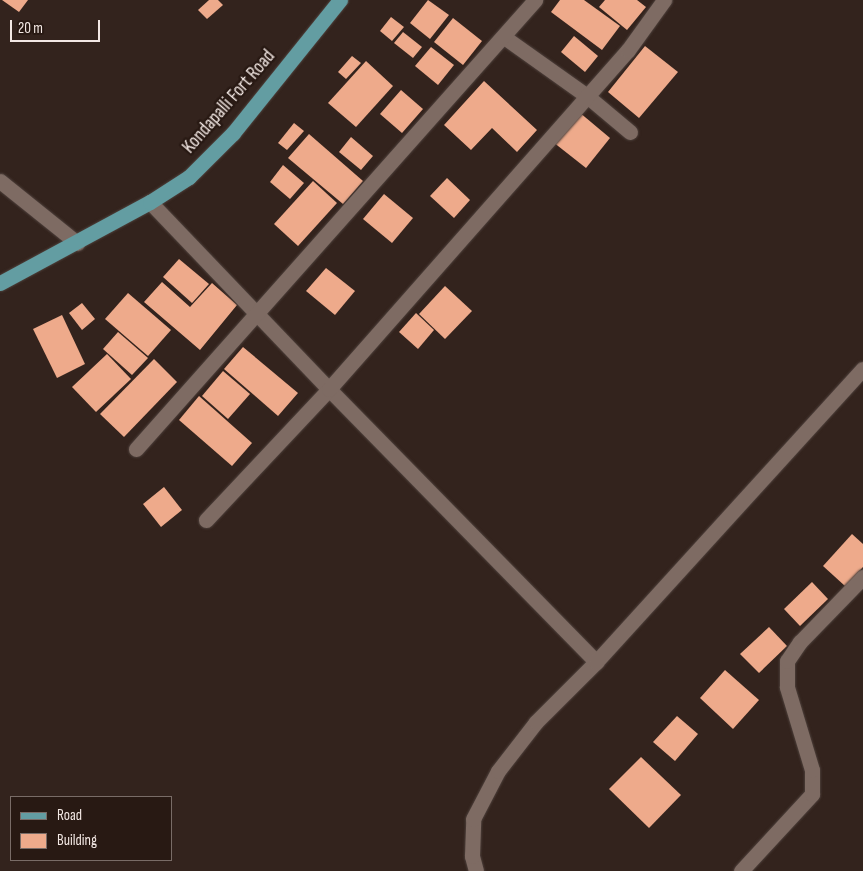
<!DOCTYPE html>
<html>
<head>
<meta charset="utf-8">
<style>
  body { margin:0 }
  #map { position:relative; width:863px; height:871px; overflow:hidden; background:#33231d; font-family:"Sofia Sans Condensed",sans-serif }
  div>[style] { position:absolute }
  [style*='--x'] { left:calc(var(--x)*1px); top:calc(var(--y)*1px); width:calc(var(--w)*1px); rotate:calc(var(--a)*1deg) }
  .building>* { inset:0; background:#eeaa8b }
  .roads { filter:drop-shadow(0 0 1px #4e413c) drop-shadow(0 0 1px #4e413c) }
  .minor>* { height:15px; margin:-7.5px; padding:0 7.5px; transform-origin:7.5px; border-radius:7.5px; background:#7e6b63 }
  .major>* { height:15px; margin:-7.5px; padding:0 7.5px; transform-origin:7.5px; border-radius:7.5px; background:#639da2 }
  span { translate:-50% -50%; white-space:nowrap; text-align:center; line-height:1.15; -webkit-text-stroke:5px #281913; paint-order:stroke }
  .street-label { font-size:19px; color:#f3e8e4 }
  .legend { position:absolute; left:10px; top:796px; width:162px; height:65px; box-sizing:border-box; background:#281913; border:1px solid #796c67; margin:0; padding:6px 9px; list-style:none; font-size:15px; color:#f3e8e4 }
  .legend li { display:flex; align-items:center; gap:10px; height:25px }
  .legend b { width:25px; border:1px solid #796c67 }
  .scale { position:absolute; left:10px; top:20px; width:90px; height:22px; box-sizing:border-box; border:2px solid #f3e8e4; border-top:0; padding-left:6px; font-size:15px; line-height:18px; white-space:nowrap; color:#f3e8e4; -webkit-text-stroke:4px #281913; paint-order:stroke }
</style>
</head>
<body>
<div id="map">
  <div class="building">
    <i style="clip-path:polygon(2px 0,28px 0,19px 12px)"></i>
    <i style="clip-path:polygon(209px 0,218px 0,223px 5px,207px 19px,198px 10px)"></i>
    <i style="clip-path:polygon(428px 0,449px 15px,430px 39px,410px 23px)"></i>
    <i style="clip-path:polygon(560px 0,584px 0,620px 26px,602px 50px,551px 12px)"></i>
    <i style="clip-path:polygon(605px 0,637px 0,646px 7px,627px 30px,599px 7px)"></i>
    <i style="clip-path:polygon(391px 17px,404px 27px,392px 41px,380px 31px)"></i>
    <i style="clip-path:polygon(453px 18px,482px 41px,463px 65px,434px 42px)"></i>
    <i style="clip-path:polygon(403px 32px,422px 47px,413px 58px,394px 43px)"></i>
    <i style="clip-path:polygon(574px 36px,598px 56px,585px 72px,561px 52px)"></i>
    <i style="clip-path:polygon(645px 46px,678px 72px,639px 118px,608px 92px)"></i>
    <i style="clip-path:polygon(431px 47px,454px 65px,438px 85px,415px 66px)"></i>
    <i style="clip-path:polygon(352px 56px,361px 63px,346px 79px,338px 72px)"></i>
    <i style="clip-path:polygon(366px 61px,393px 86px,356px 127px,328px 103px)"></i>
    <i style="clip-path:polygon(484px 81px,537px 130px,517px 152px,492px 128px,471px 150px,444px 125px)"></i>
    <i style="clip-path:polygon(401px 90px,423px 109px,402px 133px,380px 114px)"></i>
    <i style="clip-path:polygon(579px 112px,610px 138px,586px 168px,553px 142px)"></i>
    <i style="clip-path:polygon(294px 123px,304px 131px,287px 150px,278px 143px)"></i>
    <i style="clip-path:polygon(309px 134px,363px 181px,343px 204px,288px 158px)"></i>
    <i style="clip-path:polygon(351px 137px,373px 156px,361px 170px,339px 152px)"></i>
    <i style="clip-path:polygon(283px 165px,304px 183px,290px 199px,270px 182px)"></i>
    <i style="clip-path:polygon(447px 178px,470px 200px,454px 218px,430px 196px)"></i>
    <i style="clip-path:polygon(313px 181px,337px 203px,298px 246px,274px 224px)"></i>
    <i style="clip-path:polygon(384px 194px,413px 218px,392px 243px,363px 219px)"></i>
    <i style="clip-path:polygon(179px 259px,209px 284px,192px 303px,163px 277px)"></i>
    <i style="clip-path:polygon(326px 268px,355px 291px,335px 315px,306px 291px)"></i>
    <i style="clip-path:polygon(162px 282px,190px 307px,212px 283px,237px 305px,200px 350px,144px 302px)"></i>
    <i style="clip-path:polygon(445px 286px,472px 311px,445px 339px,419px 314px)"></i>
    <i style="clip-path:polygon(128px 293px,171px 330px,148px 356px,105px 319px)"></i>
    <i style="clip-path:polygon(82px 303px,95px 319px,82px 330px,69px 313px)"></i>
    <i style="clip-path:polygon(416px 313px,434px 330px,418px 349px,399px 332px)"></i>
    <i style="clip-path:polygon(62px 315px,85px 364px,57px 378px,33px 329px)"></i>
    <i style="clip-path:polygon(118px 332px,148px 358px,132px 375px,103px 349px)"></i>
    <i style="clip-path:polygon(243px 347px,298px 393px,278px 416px,224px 369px)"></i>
    <i style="clip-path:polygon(107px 354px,131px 379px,96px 412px,72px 387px)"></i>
    <i style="clip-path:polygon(154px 359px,177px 382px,124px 437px,100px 414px)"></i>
    <i style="clip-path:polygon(223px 371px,250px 394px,228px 419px,202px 396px)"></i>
    <i style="clip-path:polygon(199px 396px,252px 443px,232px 466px,179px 420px)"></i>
    <i style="clip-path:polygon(164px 487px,182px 510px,161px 527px,143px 504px)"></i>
    <i style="clip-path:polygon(852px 534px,863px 544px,863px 567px,845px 586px,823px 566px)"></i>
    <i style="clip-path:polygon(812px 582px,828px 599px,800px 626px,784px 609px)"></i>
    <i style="clip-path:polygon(769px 627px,787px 646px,759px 673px,740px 654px)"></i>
    <i style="clip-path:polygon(725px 670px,759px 700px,733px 729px,700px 698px)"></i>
    <i style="clip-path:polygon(677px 716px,698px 734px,675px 761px,653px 742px)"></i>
    <i style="clip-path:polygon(641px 757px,681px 795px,649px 828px,609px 789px)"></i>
  </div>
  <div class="roads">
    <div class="minor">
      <i style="--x:504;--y:37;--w:102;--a:35.4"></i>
      <i style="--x:587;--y:96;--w:56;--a:39.9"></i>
      <i style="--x:0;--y:181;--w:99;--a:38.8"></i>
      <i style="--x:150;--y:202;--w:259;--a:46.3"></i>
      <i style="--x:329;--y:389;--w:382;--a:45.6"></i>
      <i style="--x:136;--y:449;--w:601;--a:-48.37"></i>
      <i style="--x:206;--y:520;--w:180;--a:-46.8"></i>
      <i style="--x:329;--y:389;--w:452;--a:-48.6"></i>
      <i style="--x:628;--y:50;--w:62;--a:-54.2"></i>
      <i style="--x:476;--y:871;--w:16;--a:-105"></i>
      <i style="--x:472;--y:856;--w:37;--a:-88"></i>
      <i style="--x:473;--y:819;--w:54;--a:-62.5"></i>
      <i style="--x:498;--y:771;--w:62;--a:-52.2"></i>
      <i style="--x:536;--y:722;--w:85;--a:-45"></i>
      <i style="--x:596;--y:662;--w:396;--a:-47.7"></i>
      <i style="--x:741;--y:871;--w:105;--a:-47.3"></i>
      <i style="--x:812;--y:794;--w:24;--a:-90"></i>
      <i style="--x:812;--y:770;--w:87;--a:-106.8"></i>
      <i style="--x:787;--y:687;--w:26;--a:-90"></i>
      <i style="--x:787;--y:661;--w:23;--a:-56"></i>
      <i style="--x:800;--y:642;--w:91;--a:-45.9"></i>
    </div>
    <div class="major">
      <i style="--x:0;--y:283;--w:170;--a:-28.4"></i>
      <i style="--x:150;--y:202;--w:46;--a:-32.7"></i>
      <i style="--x:189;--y:177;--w:62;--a:-45"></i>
      <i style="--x:233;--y:133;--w:171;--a:-51.2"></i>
    </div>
  </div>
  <div class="street-label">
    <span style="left:229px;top:102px;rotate:-49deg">Kondapalli Fort Road</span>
  </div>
  <ul class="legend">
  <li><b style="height:6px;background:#639da2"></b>Road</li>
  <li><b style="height:14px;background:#eeaa8b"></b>Building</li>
  </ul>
  <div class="scale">20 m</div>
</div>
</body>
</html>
